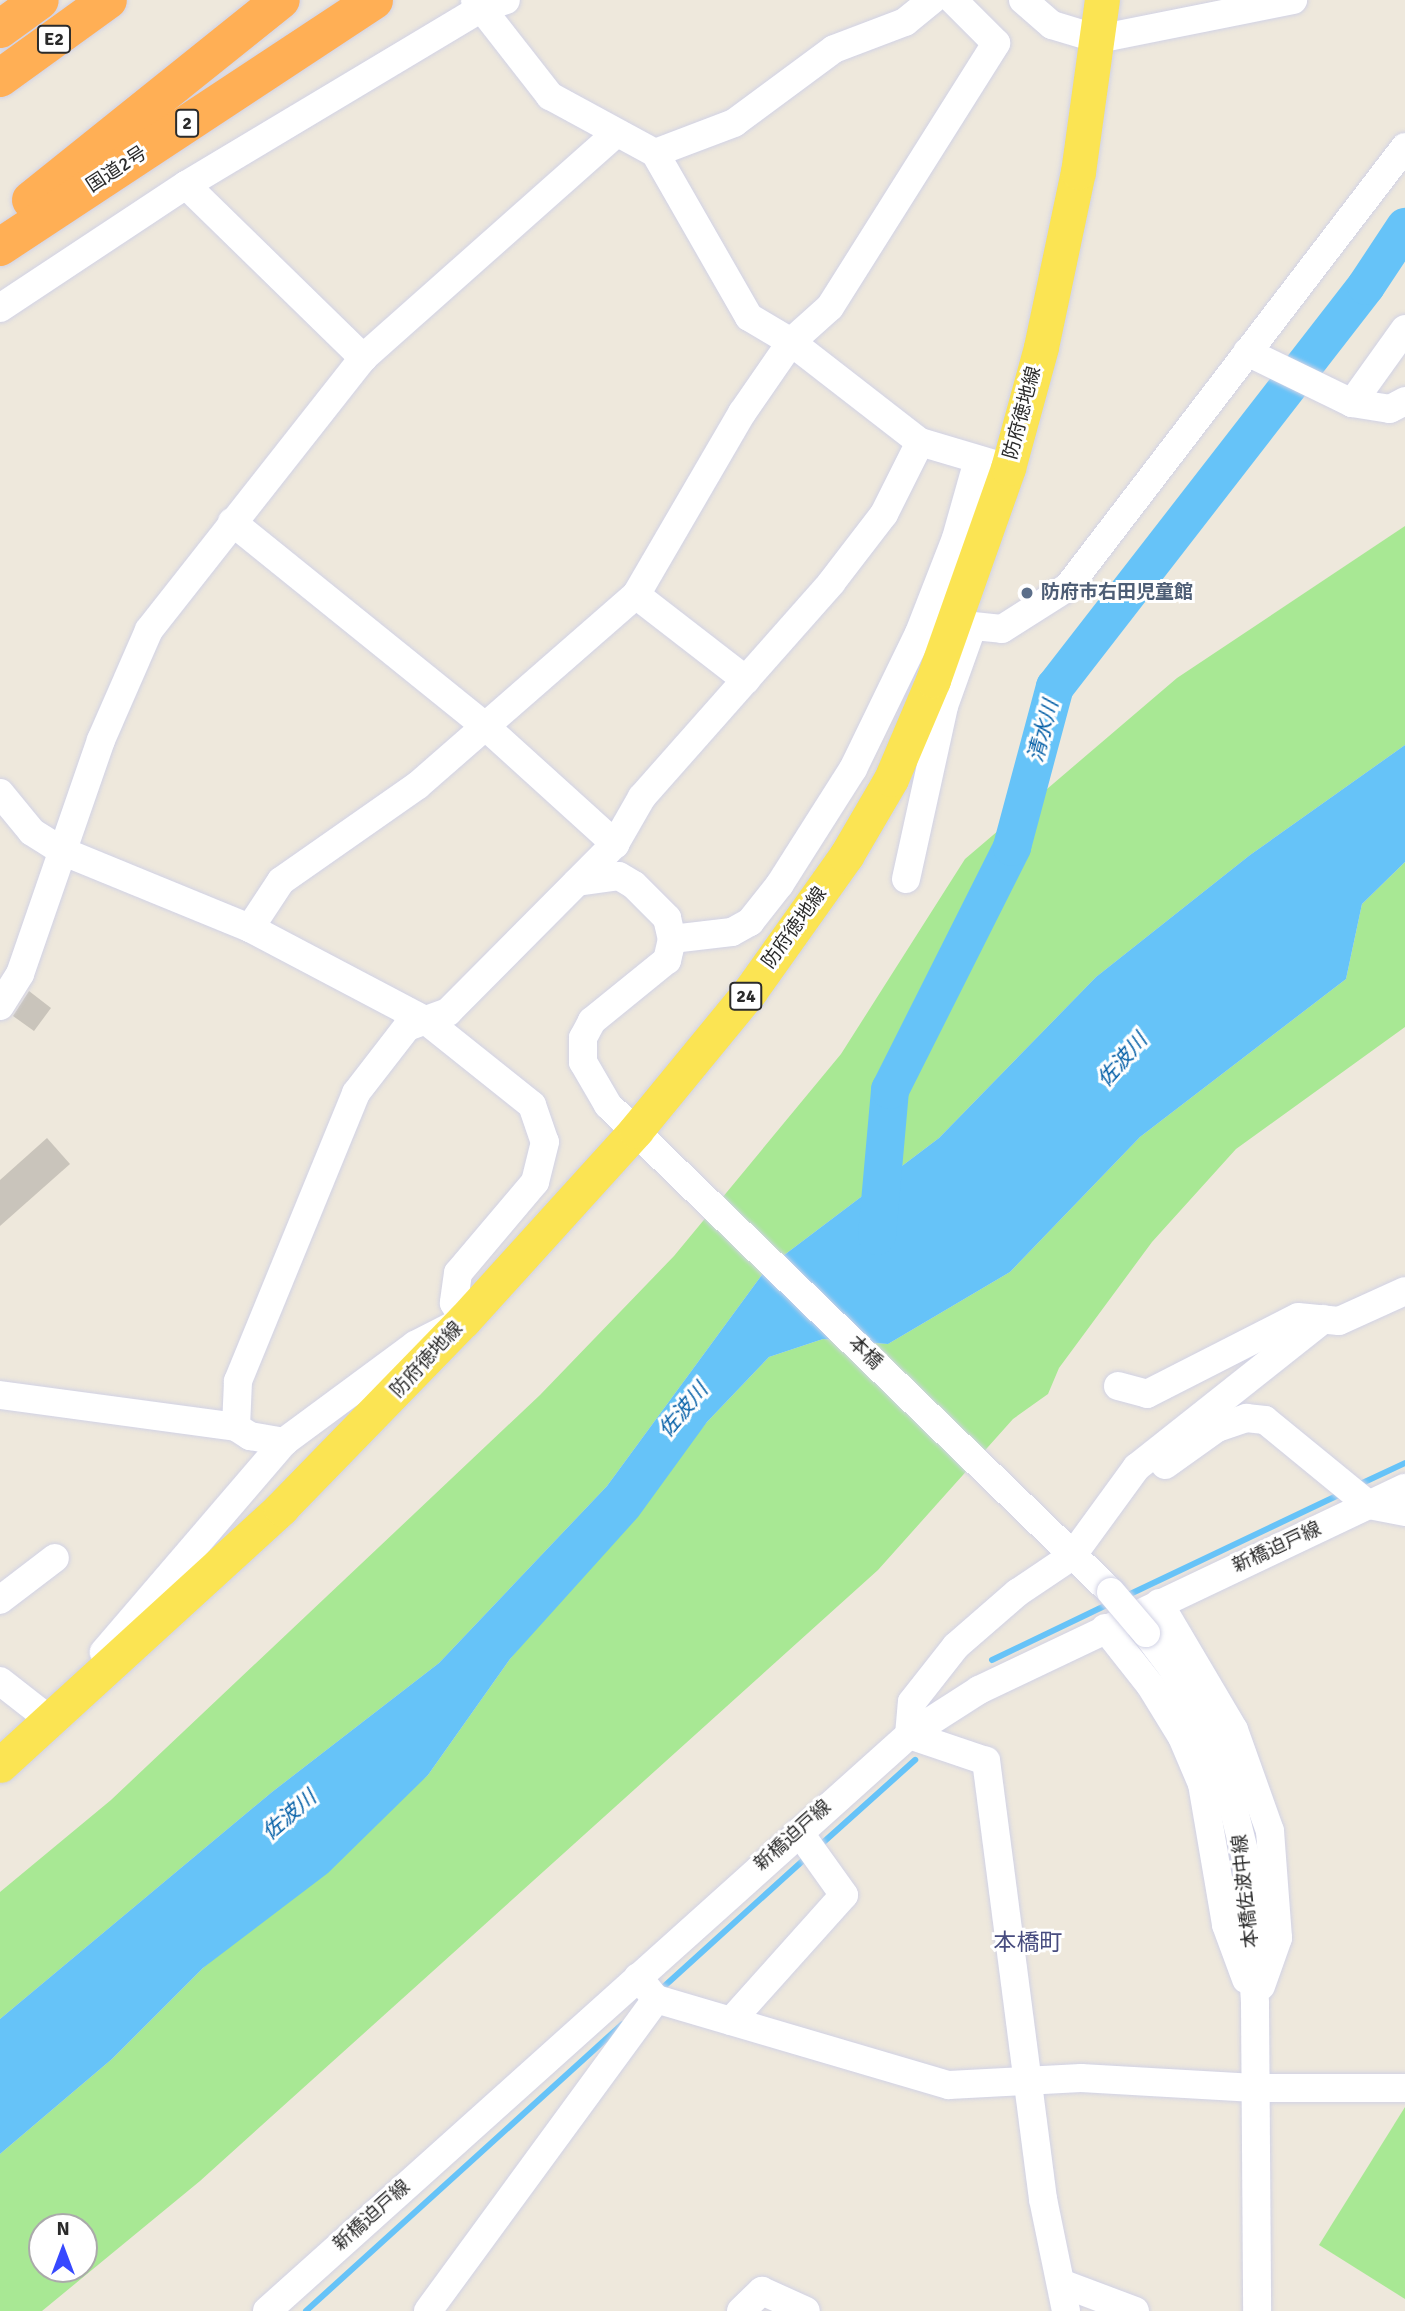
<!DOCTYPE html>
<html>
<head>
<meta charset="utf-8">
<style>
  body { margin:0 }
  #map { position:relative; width:1405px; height:2311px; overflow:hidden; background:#eee8dc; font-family:Signika,"Noto Sans JP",sans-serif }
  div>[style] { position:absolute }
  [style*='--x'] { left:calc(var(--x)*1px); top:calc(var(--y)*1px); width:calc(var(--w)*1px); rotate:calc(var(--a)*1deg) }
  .green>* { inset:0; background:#a8e894 }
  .water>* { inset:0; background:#66c3f8 }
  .stream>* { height:6px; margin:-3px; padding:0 3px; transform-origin:3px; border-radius:3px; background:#66c3f8 }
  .river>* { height:38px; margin:-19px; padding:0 19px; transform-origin:19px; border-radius:19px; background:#66c3f8 }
  .building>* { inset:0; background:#c9c4bb }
  .roads { filter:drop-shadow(0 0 2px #d1d2e5) drop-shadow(0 0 2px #d1d2e5) }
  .minor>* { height:28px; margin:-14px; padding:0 14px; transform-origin:14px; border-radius:14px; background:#fff }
  .major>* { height:35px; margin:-17.5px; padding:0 17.5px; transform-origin:17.5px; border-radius:17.5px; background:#fbe453 }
  .highway>* { height:38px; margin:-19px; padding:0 19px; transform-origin:19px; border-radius:19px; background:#ffaf55 }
  .bridges { filter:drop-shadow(0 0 2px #d1d2e5) drop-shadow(0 0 2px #d1d2e5) }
  .minor-bridge>* { height:28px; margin:-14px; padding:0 14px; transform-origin:14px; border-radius:14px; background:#fff }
  .dots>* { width:19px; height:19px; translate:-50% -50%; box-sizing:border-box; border:4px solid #fff; border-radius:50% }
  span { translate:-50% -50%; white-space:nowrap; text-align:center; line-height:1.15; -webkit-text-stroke:6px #fff; paint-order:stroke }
  .shield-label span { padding:2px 5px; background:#fff; border:2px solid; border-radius:5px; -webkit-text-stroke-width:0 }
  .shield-label { font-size:18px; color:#2b2b2b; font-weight:700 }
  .street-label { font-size:19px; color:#2b2b2b }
  .service-label { font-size:19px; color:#4e5e75; font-weight:700 }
  .left { translate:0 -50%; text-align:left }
  .water-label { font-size:21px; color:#035ea6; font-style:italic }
  .quarter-label { font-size:23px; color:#474c7f }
  .north { position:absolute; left:28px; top:2213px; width:70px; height:70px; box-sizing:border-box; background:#fff; border:2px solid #aaa; border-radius:50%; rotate:0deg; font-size:19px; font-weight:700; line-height:28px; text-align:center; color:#2b2b2b }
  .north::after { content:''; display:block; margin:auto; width:24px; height:32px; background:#3749ff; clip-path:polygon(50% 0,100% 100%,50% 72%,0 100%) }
</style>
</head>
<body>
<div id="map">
  <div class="green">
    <i style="clip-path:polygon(1405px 526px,1405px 745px,1250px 855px,1096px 977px,939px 1138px,767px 1268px,607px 1486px,439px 1663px,272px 1792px,0 2019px,0 1892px,111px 1800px,540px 1395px,674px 1256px,841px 1054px,965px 859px,1177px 678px)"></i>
    <i style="clip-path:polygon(evenodd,1405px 862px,1405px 1027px,1236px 1149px,1152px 1242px,1059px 1368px,1048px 1394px,1013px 1419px,878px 1570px,200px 2181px,42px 2311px,0 2311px,0 2154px,112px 2059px,203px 1968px,428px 1775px,510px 1659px,707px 1422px,769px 1357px,823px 1339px,888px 1344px,1010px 1272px,1140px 1137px,1346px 979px,1362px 904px,1405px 862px,42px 2227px,84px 2227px,84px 2269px,42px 2269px,42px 2227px)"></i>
    <i style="clip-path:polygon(1405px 2107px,1405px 2299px,1319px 2245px)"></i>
  </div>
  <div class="water">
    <i style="clip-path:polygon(1405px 745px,1405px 862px,1362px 904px,1346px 979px,1140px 1137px,1010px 1272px,888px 1344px,823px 1339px,769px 1357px,707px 1422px,638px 1517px,510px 1659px,428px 1775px,328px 1873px,203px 1968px,112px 2059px,0 2154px,0 2019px,272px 1792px,439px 1663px,607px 1486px,767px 1268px,939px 1138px,1096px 977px,1250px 855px)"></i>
  </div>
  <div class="stream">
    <i style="--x:1356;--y:1486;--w:54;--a:-25.1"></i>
    <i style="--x:1126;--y:1596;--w:240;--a:-25.4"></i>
    <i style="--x:992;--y:1660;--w:130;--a:-25.6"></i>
    <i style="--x:817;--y:1848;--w:132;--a:-41.9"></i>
    <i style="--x:659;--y:1991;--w:200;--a:-42.2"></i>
    <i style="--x:306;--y:2311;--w:427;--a:-42.2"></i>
  </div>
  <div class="river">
    <i style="--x:877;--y:1236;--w:147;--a:-84.9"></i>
    <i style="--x:890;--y:1090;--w:272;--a:-63.3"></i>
    <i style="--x:1012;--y:847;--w:166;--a:-75"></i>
    <i style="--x:1055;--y:687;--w:507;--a:-52.2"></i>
    <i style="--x:1366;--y:286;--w:71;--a:-56.5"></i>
  </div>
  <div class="building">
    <i style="clip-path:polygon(29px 991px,51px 1008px,34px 1031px,13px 1016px)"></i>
    <i style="clip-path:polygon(47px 1138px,70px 1164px,0 1226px,0 1180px)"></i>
  </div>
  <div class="roads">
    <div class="minor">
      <i style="--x:475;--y:0;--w:122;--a:52"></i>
      <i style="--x:550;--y:96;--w:119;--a:28.5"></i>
      <i style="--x:655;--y:153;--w:189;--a:60.2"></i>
      <i style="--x:749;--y:317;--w:49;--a:30.8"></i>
      <i style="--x:791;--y:342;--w:163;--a:37.8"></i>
      <i style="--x:920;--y:442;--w:92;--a:16.5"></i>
      <i style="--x:1023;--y:0;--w:38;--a:41"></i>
      <i style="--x:1052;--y:25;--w:48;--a:16.9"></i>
      <i style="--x:1098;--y:39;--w:199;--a:-11.3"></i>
      <i style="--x:655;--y:153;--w:85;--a:-20.8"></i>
      <i style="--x:734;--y:123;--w:124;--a:-36.5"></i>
      <i style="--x:834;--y:49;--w:76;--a:-20.8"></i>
      <i style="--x:905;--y:22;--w:35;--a:-39"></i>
      <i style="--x:186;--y:185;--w:248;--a:44.3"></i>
      <i style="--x:0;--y:308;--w:223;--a:-33.5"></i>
      <i style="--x:186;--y:185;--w:345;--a:-30.9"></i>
      <i style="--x:482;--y:8;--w:25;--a:-18"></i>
      <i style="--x:1247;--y:352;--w:117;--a:25.9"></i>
      <i style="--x:1352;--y:403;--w:38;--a:9"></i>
      <i style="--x:1390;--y:409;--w:17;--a:-28"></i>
      <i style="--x:1352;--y:403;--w:91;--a:-54.4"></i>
      <i style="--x:232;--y:522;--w:325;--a:38.9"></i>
      <i style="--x:485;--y:726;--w:176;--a:42.2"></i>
      <i style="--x:636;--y:595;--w:139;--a:37.7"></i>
      <i style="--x:954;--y:624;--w:48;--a:5.9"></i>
      <i style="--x:1002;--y:629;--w:78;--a:-32.5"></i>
      <i style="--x:1068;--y:587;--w:554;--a:-52.55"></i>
      <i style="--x:0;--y:793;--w:50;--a:50.6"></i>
      <i style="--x:32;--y:832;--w:36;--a:32"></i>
      <i style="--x:62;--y:851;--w:203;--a:22.3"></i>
      <i style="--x:250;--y:928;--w:201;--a:27.8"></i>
      <i style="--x:428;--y:1022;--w:133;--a:38.6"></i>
      <i style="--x:532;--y:1105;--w:39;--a:71"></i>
      <i style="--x:545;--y:1142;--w:41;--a:104"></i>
      <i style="--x:535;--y:1182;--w:119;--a:130.2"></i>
      <i style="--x:458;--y:1273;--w:30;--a:98"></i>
      <i style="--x:454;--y:1303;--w:20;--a:60"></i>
      <i style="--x:464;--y:1320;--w:55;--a:153"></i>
      <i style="--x:415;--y:1345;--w:163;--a:143.5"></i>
      <i style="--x:284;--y:1442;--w:277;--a:130.6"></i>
      <i style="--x:906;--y:879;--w:177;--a:-77.6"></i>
      <i style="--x:944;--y:706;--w:83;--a:-70.3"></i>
      <i style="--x:577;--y:882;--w:42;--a:-8.1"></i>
      <i style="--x:619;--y:876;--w:17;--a:31"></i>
      <i style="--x:634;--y:885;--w:47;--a:45"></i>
      <i style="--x:667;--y:918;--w:22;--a:77"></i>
      <i style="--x:672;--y:939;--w:22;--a:103"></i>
      <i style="--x:667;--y:960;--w:97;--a:140.9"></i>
      <i style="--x:592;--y:1021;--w:19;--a:118"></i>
      <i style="--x:583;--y:1038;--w:24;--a:90"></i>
      <i style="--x:583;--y:1062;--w:50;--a:59.8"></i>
      <i style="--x:608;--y:1105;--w:700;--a:44.07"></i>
      <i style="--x:250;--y:928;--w:56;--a:-56.6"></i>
      <i style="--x:281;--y:881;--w:167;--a:-35"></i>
      <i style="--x:418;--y:785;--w:289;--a:-41.1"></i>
      <i style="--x:636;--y:595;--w:211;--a:-59.8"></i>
      <i style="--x:742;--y:413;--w:86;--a:-55.4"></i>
      <i style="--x:791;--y:342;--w:52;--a:-41.9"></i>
      <i style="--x:830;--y:307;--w:312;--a:-57.8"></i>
      <i style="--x:996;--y:43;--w:61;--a:-135"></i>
      <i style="--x:672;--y:939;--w:60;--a:-6.7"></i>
      <i style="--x:732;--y:932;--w:21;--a:-29"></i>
      <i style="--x:750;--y:922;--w:48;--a:-51.7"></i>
      <i style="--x:780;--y:884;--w:136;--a:-57.6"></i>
      <i style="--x:853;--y:769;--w:151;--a:-64.1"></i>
      <i style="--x:919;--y:633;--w:102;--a:-68.7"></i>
      <i style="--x:956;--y:538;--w:81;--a:-74.2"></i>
      <i style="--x:0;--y:1006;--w:38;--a:-58"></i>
      <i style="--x:20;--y:974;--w:248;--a:-70.9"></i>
      <i style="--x:101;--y:740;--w:120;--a:-66.4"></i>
      <i style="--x:149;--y:630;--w:346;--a:-51.8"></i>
      <i style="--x:363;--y:358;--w:336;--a:-41.6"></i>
      <i style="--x:1118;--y:1386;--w:30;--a:15"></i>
      <i style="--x:1147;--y:1394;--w:169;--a:-27"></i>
      <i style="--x:1298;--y:1317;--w:41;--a:5.6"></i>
      <i style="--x:1339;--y:1321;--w:72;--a:-24.4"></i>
      <i style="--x:0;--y:1395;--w:238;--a:7.7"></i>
      <i style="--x:236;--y:1427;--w:17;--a:33"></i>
      <i style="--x:250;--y:1436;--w:35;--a:10"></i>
      <i style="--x:236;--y:1427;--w:46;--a:-87.5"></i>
      <i style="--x:238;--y:1381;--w:311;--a:-67.7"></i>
      <i style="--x:356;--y:1093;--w:83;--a:-52.3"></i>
      <i style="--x:407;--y:1027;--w:44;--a:-20.1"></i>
      <i style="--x:448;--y:1012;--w:237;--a:-45.2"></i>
      <i style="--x:615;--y:844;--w:54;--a:-60.1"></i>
      <i style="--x:642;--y:797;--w:286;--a:-48.5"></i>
      <i style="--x:831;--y:583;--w:87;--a:-52.5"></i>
      <i style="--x:884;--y:514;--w:80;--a:-63.4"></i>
      <i style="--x:1165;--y:1465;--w:64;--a:-35.4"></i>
      <i style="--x:1217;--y:1428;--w:31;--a:-19"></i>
      <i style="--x:1246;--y:1418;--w:19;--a:6"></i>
      <i style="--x:1265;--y:1420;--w:134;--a:39.3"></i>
      <i style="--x:1369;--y:1505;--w:37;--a:11"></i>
      <i style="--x:0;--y:1600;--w:69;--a:-37.4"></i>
      <i style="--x:1159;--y:1603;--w:147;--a:59.4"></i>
      <i style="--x:1234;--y:1730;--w:107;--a:70.4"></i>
      <i style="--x:1270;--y:1831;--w:107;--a:85.7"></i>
      <i style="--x:1278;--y:1938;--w:51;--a:109.5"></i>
      <i style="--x:1105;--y:1628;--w:73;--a:51.7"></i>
      <i style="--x:1150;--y:1685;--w:61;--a:58.4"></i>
      <i style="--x:1182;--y:1737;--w:51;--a:66.9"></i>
      <i style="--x:1202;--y:1784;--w:143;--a:80.3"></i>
      <i style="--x:1226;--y:1925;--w:58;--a:69.7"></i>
      <i style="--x:1146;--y:1633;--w:45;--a:53.1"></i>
      <i style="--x:1173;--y:1669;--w:113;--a:63.2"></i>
      <i style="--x:1224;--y:1770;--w:92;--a:76.1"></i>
      <i style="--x:1246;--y:1859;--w:145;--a:86.4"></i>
      <i style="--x:1255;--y:2004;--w:307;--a:89.6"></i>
      <i style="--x:0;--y:1681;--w:65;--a:38.1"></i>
      <i style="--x:638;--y:1977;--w:28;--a:51"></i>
      <i style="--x:656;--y:1999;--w:305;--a:16.4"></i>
      <i style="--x:949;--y:2085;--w:132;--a:-3"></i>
      <i style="--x:1081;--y:2078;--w:174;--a:3.3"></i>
      <i style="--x:1255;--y:2088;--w:150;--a:0"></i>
      <i style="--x:731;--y:2021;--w:169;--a:-48.1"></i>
      <i style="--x:844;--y:1895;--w:77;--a:-125.5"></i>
      <i style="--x:1061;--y:2283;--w:79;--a:20.7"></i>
      <i style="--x:267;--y:2311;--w:863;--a:-41.9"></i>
      <i style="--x:909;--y:1735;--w:83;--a:-32.7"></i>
      <i style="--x:979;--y:1690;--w:471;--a:-25.4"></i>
      <i style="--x:428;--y:2311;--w:386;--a:-53.8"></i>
      <i style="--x:741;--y:2311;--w:29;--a:-44"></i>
      <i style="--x:762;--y:2291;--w:48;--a:24.4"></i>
      <i style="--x:1066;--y:2311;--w:114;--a:-101.6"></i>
      <i style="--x:1043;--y:2199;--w:442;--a:-97.4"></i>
      <i style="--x:986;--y:1761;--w:81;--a:-161.3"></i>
      <i style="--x:909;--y:1735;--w:33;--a:-85"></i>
      <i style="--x:912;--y:1702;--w:71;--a:-51.8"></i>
      <i style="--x:956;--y:1646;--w:81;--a:-41"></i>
      <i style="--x:1017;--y:1593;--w:66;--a:-33.9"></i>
      <i style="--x:1072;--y:1556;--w:110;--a:-53.9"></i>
      <i style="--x:1137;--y:1467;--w:238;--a:-38.4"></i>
    </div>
    <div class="major">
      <i style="--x:0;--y:1765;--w:381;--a:-42.4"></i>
      <i style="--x:281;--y:1508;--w:262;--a:-45.8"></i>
      <i style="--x:464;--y:1320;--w:256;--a:-47.8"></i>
      <i style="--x:636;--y:1130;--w:180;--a:-50.6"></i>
      <i style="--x:750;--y:991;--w:166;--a:-54.6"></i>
      <i style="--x:846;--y:856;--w:89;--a:-59.7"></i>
      <i style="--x:891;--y:779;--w:108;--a:-67"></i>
      <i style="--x:933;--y:680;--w:225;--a:-70.5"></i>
      <i style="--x:1008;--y:468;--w:125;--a:-74.7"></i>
      <i style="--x:1041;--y:347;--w:179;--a:-78.1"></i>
      <i style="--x:1078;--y:172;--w:174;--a:-82.1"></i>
    </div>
    <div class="highway">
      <i style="--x:0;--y:29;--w:49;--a:-35.9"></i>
      <i style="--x:0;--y:78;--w:133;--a:-35.8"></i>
      <i style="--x:31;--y:200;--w:320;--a:-38.7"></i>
      <i style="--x:0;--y:247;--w:448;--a:-33.4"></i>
    </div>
  </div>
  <div class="bridges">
    <div class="minor-bridge">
      <i style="--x:1111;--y:1592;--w:54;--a:49.5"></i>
    </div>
  </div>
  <div class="dots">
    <i style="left:1027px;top:593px;background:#5c6f8a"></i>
  </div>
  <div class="shield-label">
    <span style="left:54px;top:39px">E2</span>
    <span style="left:187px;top:123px">2</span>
    <span style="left:746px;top:996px">24</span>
  </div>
  <div class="street-label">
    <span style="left:117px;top:170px;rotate:-33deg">国道2号</span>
    <span style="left:1023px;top:413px;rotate:-75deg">防府徳地線</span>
    <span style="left:795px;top:928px;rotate:-54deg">防府徳地線</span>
    <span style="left:865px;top:1353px;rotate:44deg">本橋</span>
    <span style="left:427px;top:1360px;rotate:-47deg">防府徳地線</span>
    <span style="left:1277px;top:1548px;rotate:-25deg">新橋迫戸線</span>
    <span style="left:793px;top:1836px;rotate:-42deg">新橋迫戸線</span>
    <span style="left:1246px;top:1891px;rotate:-96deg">本橋佐波中線</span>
    <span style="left:372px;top:2216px;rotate:-42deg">新橋迫戸線</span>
  </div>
  <div class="service-label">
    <span class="left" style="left:1041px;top:593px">防府市右田児童館</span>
  </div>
  <div class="water-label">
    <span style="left:1043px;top:731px;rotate:-75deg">清水川</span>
    <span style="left:1122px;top:1060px;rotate:-49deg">佐波川</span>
    <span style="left:683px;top:1410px;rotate:-50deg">佐波川</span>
    <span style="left:289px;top:1815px;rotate:-41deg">佐波川</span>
  </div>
  <div class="quarter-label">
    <span style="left:1028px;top:1943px">本橋町</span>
  </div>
  <div class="north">N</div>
</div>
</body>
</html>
